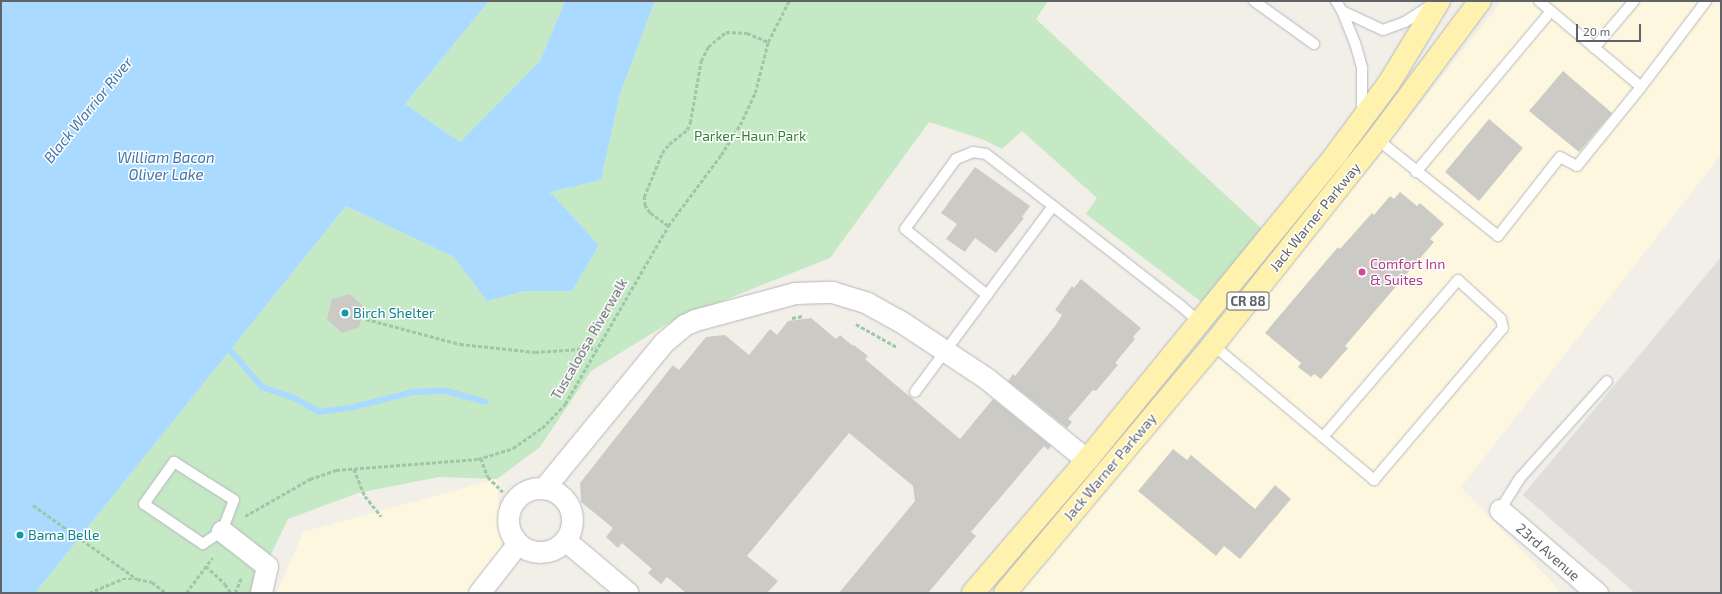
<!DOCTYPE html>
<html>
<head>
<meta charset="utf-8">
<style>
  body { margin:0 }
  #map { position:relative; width:1722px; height:594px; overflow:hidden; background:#f1efe8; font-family:"Exo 2",sans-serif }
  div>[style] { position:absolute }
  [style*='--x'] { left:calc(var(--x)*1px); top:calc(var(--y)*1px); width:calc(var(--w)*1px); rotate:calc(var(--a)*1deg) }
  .commercial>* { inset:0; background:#fef7e0 }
  .industrial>* { inset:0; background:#e0deda }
  .green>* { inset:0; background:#c5e8c5 }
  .water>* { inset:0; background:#aadaff }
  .stream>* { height:6px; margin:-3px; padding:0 3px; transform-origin:3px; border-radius:3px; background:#aadaff }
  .building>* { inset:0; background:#cccac5 }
  .path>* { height:2.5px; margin-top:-1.25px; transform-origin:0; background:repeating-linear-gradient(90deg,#9cc7a9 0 4px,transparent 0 6px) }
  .roads { filter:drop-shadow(0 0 1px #b5b8bc) drop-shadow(0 0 1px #b5b8bc) }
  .service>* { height:10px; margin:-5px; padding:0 5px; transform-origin:5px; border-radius:5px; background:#fff }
  .minor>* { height:21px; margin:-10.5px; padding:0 10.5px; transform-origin:10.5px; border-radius:10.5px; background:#fff }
  .minor>.ring { margin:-10.5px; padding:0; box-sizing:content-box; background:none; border:21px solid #fff; border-radius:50% }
  .primary>* { height:22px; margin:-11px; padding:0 11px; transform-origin:11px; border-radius:11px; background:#fff2af }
  .dots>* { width:11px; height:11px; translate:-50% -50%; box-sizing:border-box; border:2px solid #fff; border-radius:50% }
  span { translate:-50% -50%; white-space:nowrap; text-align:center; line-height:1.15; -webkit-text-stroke:3px #fff; paint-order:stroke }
  .shield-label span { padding:1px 3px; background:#fff; border:1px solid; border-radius:3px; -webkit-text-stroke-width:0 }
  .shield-label { font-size:13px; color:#5f6368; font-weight:700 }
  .park-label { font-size:14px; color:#348238 }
  .street-label { font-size:14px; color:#5f6368 }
  .hotel-label { font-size:14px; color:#b23c85 }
  .left { translate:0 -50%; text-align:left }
  .culture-label { font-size:14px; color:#0d838f }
  .water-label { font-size:15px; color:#4174aa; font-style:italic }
  .frame { position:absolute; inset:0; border:2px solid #5f6368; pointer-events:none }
  .scale { position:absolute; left:1576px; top:24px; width:65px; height:18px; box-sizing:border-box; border:2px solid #5f6368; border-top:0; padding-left:5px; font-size:12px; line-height:14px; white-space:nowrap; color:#5f6368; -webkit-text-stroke:3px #fff; paint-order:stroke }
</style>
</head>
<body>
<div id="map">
  <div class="commercial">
    <i style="clip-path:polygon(1502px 1px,1721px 1px,1721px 155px,1461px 487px,1559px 590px,1558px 593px,1016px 593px,1370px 167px)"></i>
    <i style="clip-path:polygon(497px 479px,502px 554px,480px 593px,277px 593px,303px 532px)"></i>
  </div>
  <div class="industrial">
    <i style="clip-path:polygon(1721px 257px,1721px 593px,1670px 593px,1668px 591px,1666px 593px,1635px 593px,1523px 495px)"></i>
  </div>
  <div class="green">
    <i style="clip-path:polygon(489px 1px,565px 1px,540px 61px,460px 142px,405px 104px)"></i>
    <i style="clip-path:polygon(655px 1px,1048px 1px,1036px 19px,1275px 241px,1216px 313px,1086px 214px,1097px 198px,1022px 131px,1002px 149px,982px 139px,929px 122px,830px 258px,672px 321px,591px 371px,540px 447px,497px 479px,439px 477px,358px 493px,288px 519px,252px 593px,35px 593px,346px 206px,454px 257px,487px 301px,525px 291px,572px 291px,599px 245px,550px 192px,601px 180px,620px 94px)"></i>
  </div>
  <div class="water">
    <i style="clip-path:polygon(1px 1px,489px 1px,405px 104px,460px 142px,540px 61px,565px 1px,655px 1px,620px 94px,601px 180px,550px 192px,599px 245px,572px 291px,525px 291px,487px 301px,454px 257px,346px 206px,35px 593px,1px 593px)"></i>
  </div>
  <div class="stream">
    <i style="--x:230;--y:350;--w:49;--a:49.1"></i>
    <i style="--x:262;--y:387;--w:36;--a:19"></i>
    <i style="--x:296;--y:399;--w:26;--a:29"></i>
    <i style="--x:319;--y:412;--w:35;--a:-8"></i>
    <i style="--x:354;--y:407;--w:61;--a:-14.3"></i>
    <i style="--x:413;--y:392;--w:33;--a:-2"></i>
    <i style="--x:446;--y:391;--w:41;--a:15.4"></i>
  </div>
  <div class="building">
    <i style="clip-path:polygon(1563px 71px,1612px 113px,1579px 152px,1529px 111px)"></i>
    <i style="clip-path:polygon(1489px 119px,1523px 148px,1479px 201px,1445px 172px)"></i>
    <i style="clip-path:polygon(975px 167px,1030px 206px,1022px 217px,1024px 218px,996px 253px,975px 238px,965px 252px,946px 239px,957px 224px,941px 213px)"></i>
    <i style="clip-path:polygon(1400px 192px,1417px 206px,1420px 203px,1444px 224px,1430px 239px,1434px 242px,1345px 346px,1348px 348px,1321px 379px,1314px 374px,1311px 377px,1298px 367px,1301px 363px,1265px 333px,1338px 247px,1340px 249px,1372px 213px,1374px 215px,1390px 196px,1394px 199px)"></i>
    <i style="clip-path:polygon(1081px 279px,1141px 328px,1133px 337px,1135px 339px,1115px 363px,1118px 365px,1096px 391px,1093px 390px,1068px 419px,1072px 422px,1067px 428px,1008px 381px,1013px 374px,1015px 376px,1055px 326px,1062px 315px,1055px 310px,1072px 286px,1074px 288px)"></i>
    <i style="clip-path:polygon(350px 294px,364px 307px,359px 327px,342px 333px,327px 319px,332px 299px)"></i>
    <i style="clip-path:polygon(811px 318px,836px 339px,840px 335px,853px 346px,854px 345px,868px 356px,865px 359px,960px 439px,993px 399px,1051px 446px,1048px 450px,1044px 446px,971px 532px,976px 536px,928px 593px,839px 593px,915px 501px,913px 486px,849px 433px,747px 556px,778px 581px,767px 593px,686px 593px,667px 577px,661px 584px,648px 573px,652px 569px,622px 543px,618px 548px,606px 537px,613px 528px,581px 502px,580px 483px,673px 365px,679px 370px,706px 337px,725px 335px,749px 355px,770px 329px,777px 335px,788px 321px)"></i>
    <i style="clip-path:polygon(1173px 449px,1187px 460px,1191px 455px,1255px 509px,1275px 485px,1291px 499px,1240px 559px,1224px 546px,1216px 556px,1138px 491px)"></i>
  </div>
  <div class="path">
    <i style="--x:668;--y:226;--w:22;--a:-144"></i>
    <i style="--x:650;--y:213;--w:9;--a:-126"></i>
    <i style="--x:645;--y:206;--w:9;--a:-96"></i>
    <i style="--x:644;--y:197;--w:48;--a:-67.8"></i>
    <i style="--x:662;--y:153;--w:11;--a:-52"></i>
    <i style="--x:669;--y:144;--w:23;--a:-38"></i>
    <i style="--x:687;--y:130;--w:8;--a:-67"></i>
    <i style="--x:690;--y:123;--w:63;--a:-79.9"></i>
    <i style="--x:701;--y:61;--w:16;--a:-63"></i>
    <i style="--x:708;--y:47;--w:23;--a:-40"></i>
    <i style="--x:726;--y:32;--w:21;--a:3"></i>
    <i style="--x:747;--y:33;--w:23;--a:23"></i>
    <i style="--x:792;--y:318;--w:11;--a:-10"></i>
    <i style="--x:366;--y:319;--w:97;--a:14.9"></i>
    <i style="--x:460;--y:344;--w:75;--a:6.1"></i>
    <i style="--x:535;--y:352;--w:61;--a:-3.8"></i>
    <i style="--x:856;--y:324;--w:47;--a:29.3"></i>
    <i style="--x:481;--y:458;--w:20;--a:70"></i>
    <i style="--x:488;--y:477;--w:21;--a:45"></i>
    <i style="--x:354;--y:469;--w:29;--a:68"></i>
    <i style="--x:365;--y:496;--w:26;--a:51"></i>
    <i style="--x:33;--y:505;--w:128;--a:35.4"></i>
    <i style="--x:245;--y:516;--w:75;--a:-29.6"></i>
    <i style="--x:310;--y:479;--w:28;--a:-19"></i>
    <i style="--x:336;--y:470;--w:142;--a:-4.4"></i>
    <i style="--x:478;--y:459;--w:37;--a:-17"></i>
    <i style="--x:513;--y:448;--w:35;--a:-35"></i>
    <i style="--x:542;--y:428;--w:33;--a:-46"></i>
    <i style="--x:565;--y:404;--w:206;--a:-59.9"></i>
    <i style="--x:668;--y:226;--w:89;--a:-53.3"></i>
    <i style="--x:721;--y:155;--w:36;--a:-58"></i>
    <i style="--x:740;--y:125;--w:35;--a:-65"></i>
    <i style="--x:755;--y:93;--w:53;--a:-75.7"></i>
    <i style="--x:768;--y:42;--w:46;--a:-62.9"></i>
    <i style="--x:206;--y:566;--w:26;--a:43"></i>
    <i style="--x:225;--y:584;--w:11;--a:56"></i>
    <i style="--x:89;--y:593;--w:36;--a:-23"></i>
    <i style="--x:122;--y:579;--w:15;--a:0"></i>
    <i style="--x:137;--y:579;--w:15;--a:11"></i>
    <i style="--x:152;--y:582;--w:18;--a:38"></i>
    <i style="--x:186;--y:593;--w:44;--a:-53.4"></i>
    <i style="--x:235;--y:593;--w:16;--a:-68"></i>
  </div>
  <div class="roads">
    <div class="service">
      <i style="--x:1254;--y:1;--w:74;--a:35.6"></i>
      <i style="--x:1336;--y:1;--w:12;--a:59"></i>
      <i style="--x:1342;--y:11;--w:35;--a:68"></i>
      <i style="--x:1355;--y:43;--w:26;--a:74"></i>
      <i style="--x:1362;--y:68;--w:46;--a:90"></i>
      <i style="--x:1539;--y:1;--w:133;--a:40.1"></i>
      <i style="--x:1342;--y:11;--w:45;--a:24.9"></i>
      <i style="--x:1383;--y:30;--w:23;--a:-20"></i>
      <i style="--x:1405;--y:22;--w:30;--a:-33"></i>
      <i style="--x:1594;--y:48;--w:62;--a:-49.6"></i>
      <i style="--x:1377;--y:139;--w:155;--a:38.7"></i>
      <i style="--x:1498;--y:236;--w:100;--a:-51.9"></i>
      <i style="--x:1560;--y:157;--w:19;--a:28"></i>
      <i style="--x:1577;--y:166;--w:102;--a:-51"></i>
      <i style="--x:1641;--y:87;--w:108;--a:-52.9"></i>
      <i style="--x:1416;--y:172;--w:210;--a:-50"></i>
      <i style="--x:1053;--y:206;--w:111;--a:126.6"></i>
      <i style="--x:987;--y:295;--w:105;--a:-141.2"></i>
      <i style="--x:905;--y:229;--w:87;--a:-53.9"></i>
      <i style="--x:956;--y:159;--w:18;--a:-22"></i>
      <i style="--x:973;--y:152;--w:13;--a:9"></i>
      <i style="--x:986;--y:154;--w:85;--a:37.8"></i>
      <i style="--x:1053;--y:206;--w:162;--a:38"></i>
      <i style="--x:1181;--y:306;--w:23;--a:41"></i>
      <i style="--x:1213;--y:345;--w:143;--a:39.9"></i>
      <i style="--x:1323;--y:437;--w:67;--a:40.1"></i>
      <i style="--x:1374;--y:480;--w:199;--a:-49.7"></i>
      <i style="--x:1503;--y:328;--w:9;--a:-103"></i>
      <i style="--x:1501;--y:319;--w:58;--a:-137.8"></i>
      <i style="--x:1458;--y:280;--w:207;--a:130.7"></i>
      <i style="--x:915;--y:392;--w:121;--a:-53.4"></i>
      <i style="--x:174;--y:462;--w:71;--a:32.3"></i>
      <i style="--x:234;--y:500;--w:33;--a:111"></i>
      <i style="--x:222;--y:531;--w:23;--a:146"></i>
      <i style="--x:203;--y:544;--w:71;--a:-145.9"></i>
      <i style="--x:144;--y:504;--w:52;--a:-54.5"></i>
      <i style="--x:1500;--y:510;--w:38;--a:-58"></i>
      <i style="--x:1520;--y:478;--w:130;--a:-48.1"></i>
    </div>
    <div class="minor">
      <i class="ring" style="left:508px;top:488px;width:43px;height:43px"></i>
      <i style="--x:544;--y:488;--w:189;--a:-50.6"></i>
      <i style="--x:664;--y:342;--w:26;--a:-40"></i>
      <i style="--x:684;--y:325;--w:12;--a:-24"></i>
      <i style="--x:695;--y:320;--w:104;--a:-15.1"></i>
      <i style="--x:795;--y:293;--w:37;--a:-2"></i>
      <i style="--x:832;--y:292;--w:37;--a:17"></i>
      <i style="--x:867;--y:303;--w:38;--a:29"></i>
      <i style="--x:900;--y:321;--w:103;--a:33.5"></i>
      <i style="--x:986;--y:378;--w:130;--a:39.1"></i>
      <i style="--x:1500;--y:510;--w:128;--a:40.6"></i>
      <i style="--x:222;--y:531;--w:57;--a:37.9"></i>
      <i style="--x:267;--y:566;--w:28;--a:103"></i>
      <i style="--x:565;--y:540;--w:82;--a:40.1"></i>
      <i style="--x:479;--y:593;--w:63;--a:-52"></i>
    </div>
    <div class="primary">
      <i style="--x:973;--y:593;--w:175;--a:-49.4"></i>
      <i style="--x:1087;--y:460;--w:396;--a:-50.8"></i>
      <i style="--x:1337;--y:153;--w:87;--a:-53.4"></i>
      <i style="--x:1389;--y:83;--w:96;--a:-58.6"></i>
      <i style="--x:1005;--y:593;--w:324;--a:-50"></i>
      <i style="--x:1213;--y:345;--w:263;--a:-51.5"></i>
      <i style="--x:1377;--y:139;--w:172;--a:-53.3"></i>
    </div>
  </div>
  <div class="dots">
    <i style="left:1362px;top:272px;background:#d1479c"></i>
    <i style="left:345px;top:313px;background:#0f9aa8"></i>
    <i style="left:20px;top:535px;background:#0f9aa8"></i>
  </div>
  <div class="shield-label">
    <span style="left:1248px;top:301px">CR 88</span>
  </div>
  <div class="park-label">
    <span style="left:750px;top:136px">Parker-Haun Park</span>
  </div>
  <div class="street-label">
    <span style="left:1315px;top:217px;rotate:-51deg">Jack Warner Parkway</span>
    <span style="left:589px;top:339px;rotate:-60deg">Tuscaloosa Riverwalk</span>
    <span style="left:1110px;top:467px;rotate:-50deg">Jack Warner Parkway</span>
    <span style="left:1548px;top:552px;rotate:41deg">23rd Avenue</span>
  </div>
  <div class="hotel-label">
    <span class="left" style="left:1370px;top:272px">Comfort Inn<br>&amp; Suites</span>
  </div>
  <div class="culture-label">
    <span class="left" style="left:353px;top:313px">Birch Shelter</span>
    <span class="left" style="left:28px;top:535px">Bama Belle</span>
  </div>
  <div class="water-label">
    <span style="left:88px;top:110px;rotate:-51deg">Black Warrior River</span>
    <span style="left:166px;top:166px">William Bacon<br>Oliver Lake</span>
  </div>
  <div class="frame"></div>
  <div class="scale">20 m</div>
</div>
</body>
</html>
